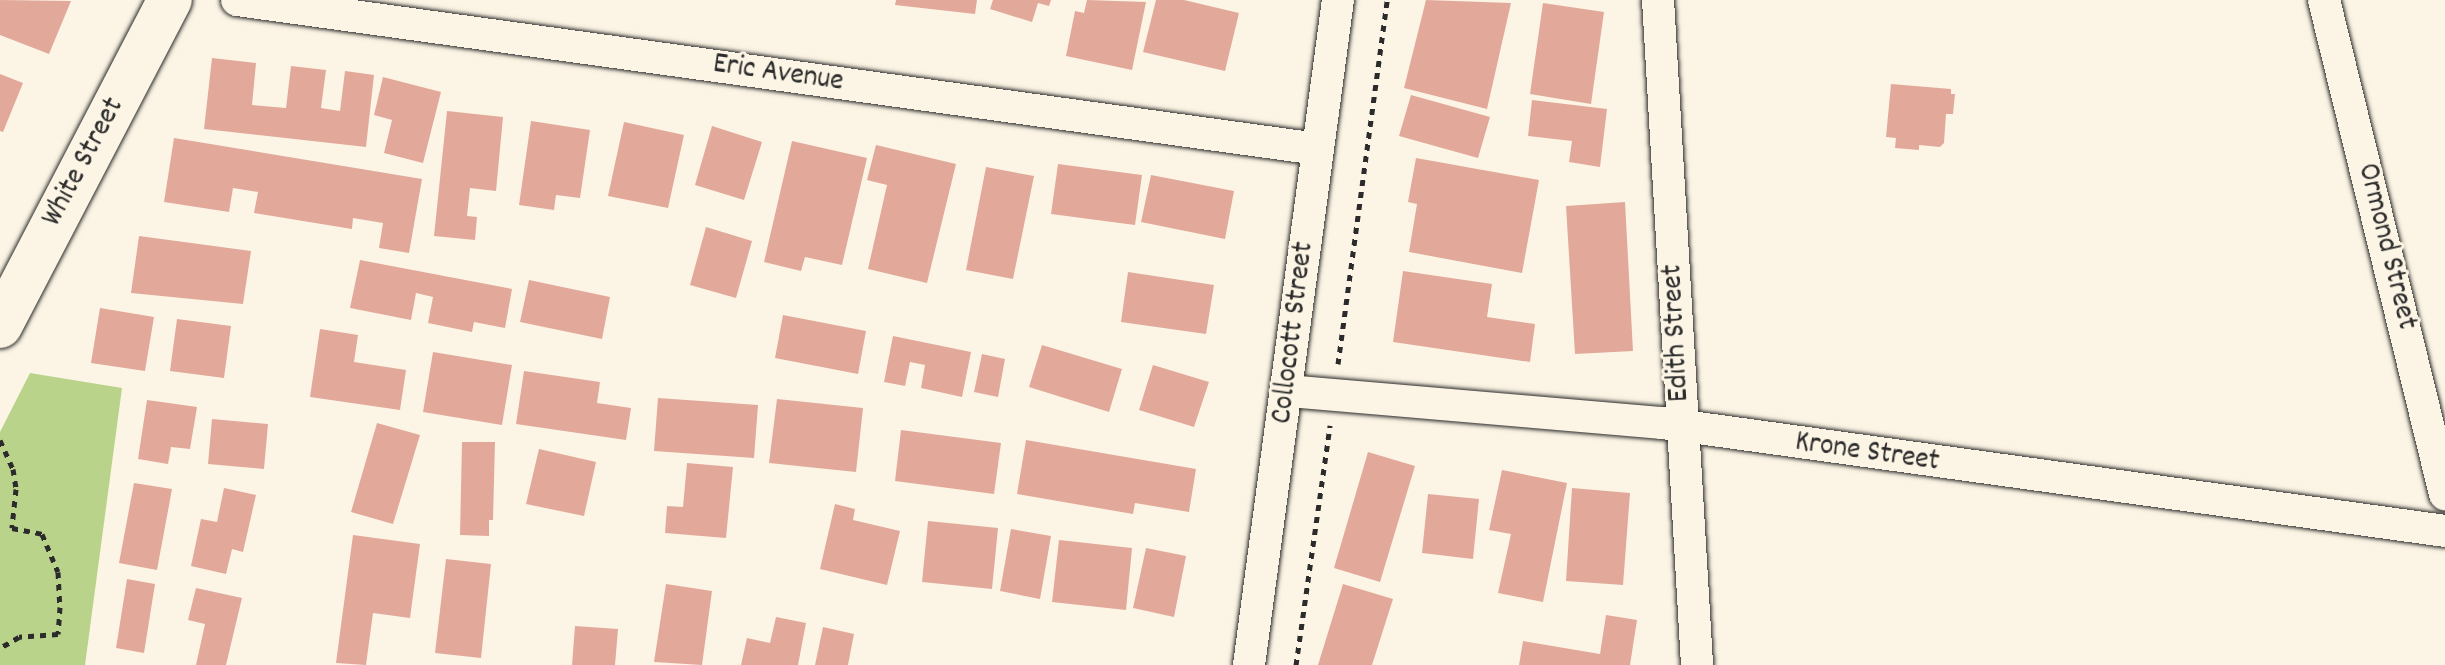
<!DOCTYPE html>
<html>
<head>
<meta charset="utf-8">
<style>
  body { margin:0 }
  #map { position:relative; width:2445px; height:665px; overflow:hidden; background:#fcf5e5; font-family:Dekko,sans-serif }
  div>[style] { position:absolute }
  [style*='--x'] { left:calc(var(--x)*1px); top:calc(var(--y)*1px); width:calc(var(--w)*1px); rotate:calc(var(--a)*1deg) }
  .green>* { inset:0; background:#bad38a }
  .building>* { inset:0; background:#e2a99b }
  .path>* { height:5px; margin-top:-2.5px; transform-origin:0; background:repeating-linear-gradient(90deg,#2b2b2b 0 6px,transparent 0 12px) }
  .roads { filter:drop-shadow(0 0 2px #2b2b2b) drop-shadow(0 0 2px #2b2b2b) }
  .minor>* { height:32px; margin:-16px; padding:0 16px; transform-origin:16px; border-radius:16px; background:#fcf5e5 }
  .secondary>* { height:44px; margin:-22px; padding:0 22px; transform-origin:22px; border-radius:22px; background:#fcf5e5 }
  span { translate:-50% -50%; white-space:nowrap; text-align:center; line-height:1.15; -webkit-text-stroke:6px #fcf5e5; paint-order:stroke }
  .street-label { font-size:30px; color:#2b2b2b }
</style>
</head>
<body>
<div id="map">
  <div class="green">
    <i style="clip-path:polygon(30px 373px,122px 388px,85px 665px,0 665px,0 432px)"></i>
  </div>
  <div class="building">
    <i style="clip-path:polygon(0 0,71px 1px,49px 54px,0 35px)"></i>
    <i style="clip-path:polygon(896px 0,977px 0,975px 14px,895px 5px)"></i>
    <i style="clip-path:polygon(993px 0,1051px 0,1049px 6px,1038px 3px,1032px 22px,990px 9px)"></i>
    <i style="clip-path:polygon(1087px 0,1146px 2px,1132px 70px,1066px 56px,1075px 11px,1084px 13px)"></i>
    <i style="clip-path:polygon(1156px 0,1184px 0,1239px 13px,1225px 71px,1143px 52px)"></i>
    <i style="clip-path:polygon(1426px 0,1511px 3px,1487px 109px,1404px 88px)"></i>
    <i style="clip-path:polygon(1543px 3px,1604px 12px,1591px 104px,1530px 94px)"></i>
    <i style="clip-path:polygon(212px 58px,256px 63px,252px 105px,286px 108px,291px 66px,326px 70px,321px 108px,340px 111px,345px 71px,374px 75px,366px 147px,204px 129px)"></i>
    <i style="clip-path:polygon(0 74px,23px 83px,3px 132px,0 131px)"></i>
    <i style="clip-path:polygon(383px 77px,441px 92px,423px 163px,384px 153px,392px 120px,374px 115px)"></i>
    <i style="clip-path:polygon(1891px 84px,1951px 89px,1951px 94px,1955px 94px,1953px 114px,1946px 114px,1944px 143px,1940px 147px,1919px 145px,1919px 150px,1895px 148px,1896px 138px,1886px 137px)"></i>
    <i style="clip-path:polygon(1411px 95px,1490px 117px,1478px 158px,1399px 136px)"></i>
    <i style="clip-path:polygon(1532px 100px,1607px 109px,1600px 167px,1569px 162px,1572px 141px,1528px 136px)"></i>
    <i style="clip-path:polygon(447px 111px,503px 117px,496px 191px,470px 188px,467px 216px,477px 217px,475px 240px,434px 236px)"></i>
    <i style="clip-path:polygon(531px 121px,590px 130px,580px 198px,556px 195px,554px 210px,519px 205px)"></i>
    <i style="clip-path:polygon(624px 122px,684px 135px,668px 208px,608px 196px)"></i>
    <i style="clip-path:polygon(712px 126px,762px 142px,744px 200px,695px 185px)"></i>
    <i style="clip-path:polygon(174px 138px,422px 179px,409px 253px,379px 248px,383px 223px,353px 218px,352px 229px,254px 213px,258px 192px,233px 188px,229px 212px,164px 202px)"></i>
    <i style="clip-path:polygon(792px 141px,867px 158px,842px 265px,805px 257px,801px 271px,764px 262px)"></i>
    <i style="clip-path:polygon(876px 145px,956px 164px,927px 283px,868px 269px,887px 185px,867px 180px)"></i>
    <i style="clip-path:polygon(1416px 158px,1539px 180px,1522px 273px,1409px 252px,1417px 204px,1408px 202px)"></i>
    <i style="clip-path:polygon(1058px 164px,1142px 175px,1135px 225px,1051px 214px)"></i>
    <i style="clip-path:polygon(986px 167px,1034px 176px,1013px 279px,966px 270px)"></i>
    <i style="clip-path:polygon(1151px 175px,1234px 191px,1225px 239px,1141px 222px)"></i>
    <i style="clip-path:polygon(1625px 202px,1633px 351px,1575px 354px,1566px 206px)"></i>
    <i style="clip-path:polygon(706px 227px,752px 241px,736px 298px,690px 285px)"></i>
    <i style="clip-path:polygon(139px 236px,251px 251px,243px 304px,131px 293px)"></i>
    <i style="clip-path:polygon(360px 260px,512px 289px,505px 328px,474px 322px,472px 332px,428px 323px,433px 297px,416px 293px,411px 320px,350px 308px)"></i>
    <i style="clip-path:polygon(1403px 271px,1492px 284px,1487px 317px,1535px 324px,1530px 362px,1393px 342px)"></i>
    <i style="clip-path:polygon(1128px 272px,1214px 285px,1206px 334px,1121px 322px)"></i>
    <i style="clip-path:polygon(529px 280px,610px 297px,602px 339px,520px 322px)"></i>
    <i style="clip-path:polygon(100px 308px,154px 317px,145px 371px,91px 363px)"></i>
    <i style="clip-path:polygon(783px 315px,866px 331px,858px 374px,775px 358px)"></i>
    <i style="clip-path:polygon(177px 319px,231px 326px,224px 378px,170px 371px)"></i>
    <i style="clip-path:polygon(320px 329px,358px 335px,354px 362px,406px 370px,400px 410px,310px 397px)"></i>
    <i style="clip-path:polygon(893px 336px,971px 352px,962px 397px,921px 388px,925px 365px,910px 362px,905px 386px,884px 382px)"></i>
    <i style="clip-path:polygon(1042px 345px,1122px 369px,1109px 412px,1029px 387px)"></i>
    <i style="clip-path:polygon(433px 352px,512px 365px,502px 425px,423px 412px)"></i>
    <i style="clip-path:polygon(982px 354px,1005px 359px,998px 397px,974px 392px)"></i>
    <i style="clip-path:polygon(1153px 365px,1209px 382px,1194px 427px,1139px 410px)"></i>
    <i style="clip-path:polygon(524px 371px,600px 382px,597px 403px,631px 408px,626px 440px,516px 424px)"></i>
    <i style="clip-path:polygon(658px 398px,758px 405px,754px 458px,654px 451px)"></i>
    <i style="clip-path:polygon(777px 399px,863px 408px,856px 472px,769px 463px)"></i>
    <i style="clip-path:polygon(147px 400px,197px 407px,190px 449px,171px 447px,168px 464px,138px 459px)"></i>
    <i style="clip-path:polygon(212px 419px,268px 424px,264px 469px,208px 464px)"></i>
    <i style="clip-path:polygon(377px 423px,420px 435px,393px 524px,351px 512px)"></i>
    <i style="clip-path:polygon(901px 430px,1001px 443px,994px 494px,895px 481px)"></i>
    <i style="clip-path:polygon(1026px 440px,1196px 469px,1189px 512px,1135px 503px,1133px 514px,1017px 494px)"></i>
    <i style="clip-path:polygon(462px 442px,495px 442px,493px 520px,489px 520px,489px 536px,460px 535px)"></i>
    <i style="clip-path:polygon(539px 449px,596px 462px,584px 516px,526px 504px)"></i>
    <i style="clip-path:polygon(1368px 452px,1415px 466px,1380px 582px,1334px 568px)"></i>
    <i style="clip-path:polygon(687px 463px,733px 467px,726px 538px,665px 533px,667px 506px,683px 507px)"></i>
    <i style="clip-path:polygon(1502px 470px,1567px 483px,1543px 602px,1498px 593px,1511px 534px,1489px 530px)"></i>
    <i style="clip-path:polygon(134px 483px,172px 489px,157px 570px,119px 563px)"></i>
    <i style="clip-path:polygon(224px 488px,256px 495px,243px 552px,232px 549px,226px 574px,191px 566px,201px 519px,217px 522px)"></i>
    <i style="clip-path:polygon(1572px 488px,1630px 493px,1623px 585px,1566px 581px)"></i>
    <i style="clip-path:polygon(1428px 494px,1479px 499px,1473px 559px,1422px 553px)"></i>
    <i style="clip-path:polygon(835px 504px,855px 509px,853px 520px,900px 531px,887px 585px,820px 569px)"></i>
    <i style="clip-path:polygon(928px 521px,998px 528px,992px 589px,922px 582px)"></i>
    <i style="clip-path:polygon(1011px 529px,1051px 536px,1040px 599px,1000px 591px)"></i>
    <i style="clip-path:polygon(353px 535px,420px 544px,410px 618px,373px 613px,366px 665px,336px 663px)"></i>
    <i style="clip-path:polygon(1059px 540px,1132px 548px,1126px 610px,1052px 602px)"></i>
    <i style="clip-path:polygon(1146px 548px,1186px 556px,1174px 617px,1133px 608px)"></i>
    <i style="clip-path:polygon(446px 559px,491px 564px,481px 658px,435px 653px)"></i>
    <i style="clip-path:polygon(127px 579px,155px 584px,144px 653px,116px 648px)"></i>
    <i style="clip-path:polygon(666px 584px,712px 591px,702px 665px,654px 662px)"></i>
    <i style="clip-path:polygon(1343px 584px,1393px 599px,1372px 665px,1318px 665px)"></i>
    <i style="clip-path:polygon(196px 588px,242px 598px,226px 665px,196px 665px,205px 624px,188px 620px)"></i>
    <i style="clip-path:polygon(1606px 615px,1637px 620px,1630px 665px,1519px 665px,1523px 641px,1600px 654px)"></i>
    <i style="clip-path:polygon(776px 617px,806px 623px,798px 665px,741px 665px,747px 638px,770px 643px)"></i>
    <i style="clip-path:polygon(575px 626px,618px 629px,615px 665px,572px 665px)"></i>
    <i style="clip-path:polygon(823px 627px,854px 634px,848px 665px,815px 665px)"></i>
  </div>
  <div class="path">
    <i style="--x:1338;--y:364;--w:367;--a:-82.3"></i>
    <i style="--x:0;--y:440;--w:32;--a:66"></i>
    <i style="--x:13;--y:469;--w:20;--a:81"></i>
    <i style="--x:16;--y:489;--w:39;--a:96"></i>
    <i style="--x:12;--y:528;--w:31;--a:11"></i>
    <i style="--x:42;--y:534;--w:41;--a:67.2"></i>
    <i style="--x:58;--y:572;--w:35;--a:87"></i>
    <i style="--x:60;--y:607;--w:27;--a:94"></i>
    <i style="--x:58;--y:634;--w:39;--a:176"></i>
    <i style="--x:19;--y:637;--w:22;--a:150"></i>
    <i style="--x:1296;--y:665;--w:242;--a:-81.9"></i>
  </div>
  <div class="roads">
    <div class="minor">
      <i style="--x:237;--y:0;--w:1091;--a:7.85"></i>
      <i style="--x:1658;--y:0;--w:666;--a:86.64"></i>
      <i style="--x:2324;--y:0;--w:509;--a:76.24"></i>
      <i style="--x:1288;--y:391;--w:375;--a:4.9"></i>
      <i style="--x:1662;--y:423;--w:790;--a:7.85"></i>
      <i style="--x:1249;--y:665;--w:671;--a:-82.38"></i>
    </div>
    <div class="secondary">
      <i style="--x:0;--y:326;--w:368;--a:-62.5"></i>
    </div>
  </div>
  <div class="street-label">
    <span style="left:778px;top:75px;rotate:8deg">Eric Avenue</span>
    <span style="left:85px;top:163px;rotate:-62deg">White Street</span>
    <span style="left:2385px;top:247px;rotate:76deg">Ormond Street</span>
    <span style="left:1295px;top:333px;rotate:-83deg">Collocott Street</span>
    <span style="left:1678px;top:333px;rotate:-93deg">Edith Street</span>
    <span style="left:1867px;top:454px;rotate:8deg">Krone Street</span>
  </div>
</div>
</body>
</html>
